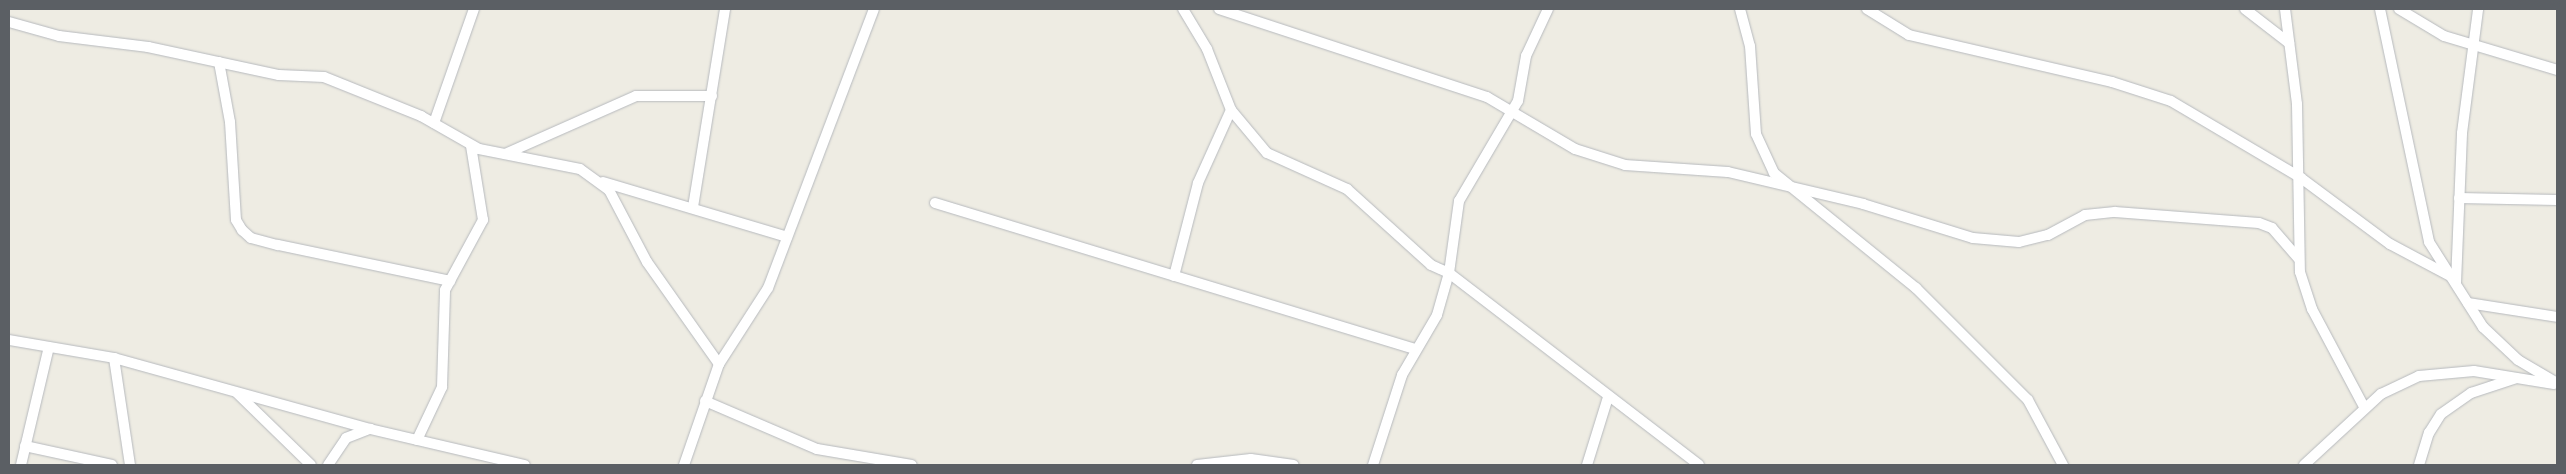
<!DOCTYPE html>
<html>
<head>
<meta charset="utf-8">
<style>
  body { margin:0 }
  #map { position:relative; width:2566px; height:474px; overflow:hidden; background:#eeece3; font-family:"Fira Sans Condensed",sans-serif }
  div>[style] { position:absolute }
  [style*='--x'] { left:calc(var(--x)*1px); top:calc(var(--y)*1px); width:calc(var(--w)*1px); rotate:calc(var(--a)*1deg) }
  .roads { filter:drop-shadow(0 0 1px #b6b9bd) drop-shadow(0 0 1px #b6b9bd) }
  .minor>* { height:10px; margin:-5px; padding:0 5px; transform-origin:5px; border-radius:5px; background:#fff }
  span { translate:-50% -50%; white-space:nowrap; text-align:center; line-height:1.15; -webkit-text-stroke:4.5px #fff; paint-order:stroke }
  .frame { position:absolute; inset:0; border:10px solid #5b5f64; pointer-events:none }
</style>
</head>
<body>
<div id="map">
  <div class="roads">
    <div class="minor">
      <i style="--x:1183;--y:9;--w:47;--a:59"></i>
      <i style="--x:1207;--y:49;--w:66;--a:68.5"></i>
      <i style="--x:1231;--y:110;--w:56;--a:50.1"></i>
      <i style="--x:1267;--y:153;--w:88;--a:24.2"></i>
      <i style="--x:1347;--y:189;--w:113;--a:42.1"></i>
      <i style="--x:1431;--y:265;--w:20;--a:24"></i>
      <i style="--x:1449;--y:273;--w:315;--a:37.5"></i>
      <i style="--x:1219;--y:9;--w:282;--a:18.2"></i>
      <i style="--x:1487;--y:97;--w:102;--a:30.6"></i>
      <i style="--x:1575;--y:149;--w:52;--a:17.7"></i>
      <i style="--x:1625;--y:165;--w:103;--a:3.9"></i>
      <i style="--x:1728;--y:172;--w:139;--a:13.3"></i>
      <i style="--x:1863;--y:204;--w:115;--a:17.2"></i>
      <i style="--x:1973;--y:238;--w:46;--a:5"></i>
      <i style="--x:2019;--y:242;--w:30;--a:-14"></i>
      <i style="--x:2048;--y:235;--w:42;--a:-28.4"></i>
      <i style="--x:2085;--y:215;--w:30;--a:-6"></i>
      <i style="--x:2115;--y:212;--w:144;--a:4.4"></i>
      <i style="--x:2259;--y:223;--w:14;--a:21"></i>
      <i style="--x:2272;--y:228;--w:40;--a:49"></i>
      <i style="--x:1740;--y:9;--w:38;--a:75"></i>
      <i style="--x:1750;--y:46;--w:88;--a:86.1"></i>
      <i style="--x:1756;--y:134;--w:43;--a:65.2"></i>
      <i style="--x:1774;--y:173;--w:183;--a:39"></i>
      <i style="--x:1916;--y:288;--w:158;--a:45"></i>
      <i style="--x:2028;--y:400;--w:74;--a:61.7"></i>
      <i style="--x:1867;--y:9;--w:49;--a:31.8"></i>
      <i style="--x:1909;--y:35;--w:208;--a:13"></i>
      <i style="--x:2112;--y:82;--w:62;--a:17.9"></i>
      <i style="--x:2171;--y:101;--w:151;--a:30.6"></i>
      <i style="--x:2301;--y:178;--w:111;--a:36.6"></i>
      <i style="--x:2390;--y:244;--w:70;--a:28"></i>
      <i style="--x:2245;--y:9;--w:56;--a:37.7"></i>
      <i style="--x:2285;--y:9;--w:96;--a:82.8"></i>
      <i style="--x:2297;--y:104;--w:168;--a:89"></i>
      <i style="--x:2300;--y:272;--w:39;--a:72"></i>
      <i style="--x:2312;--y:309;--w:111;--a:62"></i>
      <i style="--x:2380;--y:9;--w:238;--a:78.1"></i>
      <i style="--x:2429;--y:242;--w:101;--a:57.6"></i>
      <i style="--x:2483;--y:327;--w:48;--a:43.3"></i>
      <i style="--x:2518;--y:360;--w:45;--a:30.5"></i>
      <i style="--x:2399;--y:9;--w:52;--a:31"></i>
      <i style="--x:2444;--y:36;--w:118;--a:16.7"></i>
      <i style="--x:9;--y:22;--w:52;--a:15.6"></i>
      <i style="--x:59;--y:36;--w:90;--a:7"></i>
      <i style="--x:148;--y:47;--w:134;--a:12.1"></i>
      <i style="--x:279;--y:75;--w:45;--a:2.5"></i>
      <i style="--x:324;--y:77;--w:105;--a:21.9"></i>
      <i style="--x:421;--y:116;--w:67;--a:29.6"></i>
      <i style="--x:479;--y:149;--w:103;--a:11.2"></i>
      <i style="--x:580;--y:169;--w:36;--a:36"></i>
      <i style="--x:609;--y:190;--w:81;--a:62.2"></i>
      <i style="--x:647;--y:262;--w:125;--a:54.8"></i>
      <i style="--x:219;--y:62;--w:61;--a:79.6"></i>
      <i style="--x:230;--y:122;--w:98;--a:86.5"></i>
      <i style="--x:236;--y:220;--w:12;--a:59"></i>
      <i style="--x:242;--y:230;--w:12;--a:42"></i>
      <i style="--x:251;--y:238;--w:28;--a:15"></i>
      <i style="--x:278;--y:245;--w:176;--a:11.8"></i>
      <i style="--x:434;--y:123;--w:121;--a:-70.7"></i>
      <i style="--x:505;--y:154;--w:143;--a:-23.9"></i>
      <i style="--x:636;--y:96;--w:76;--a:0"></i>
      <i style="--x:603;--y:182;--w:192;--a:16.6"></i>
      <i style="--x:2459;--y:198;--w:98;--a:1.2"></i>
      <i style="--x:935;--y:203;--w:502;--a:16.92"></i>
      <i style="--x:693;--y:207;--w:201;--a:-80.8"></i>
      <i style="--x:1174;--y:276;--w:96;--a:-75.5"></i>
      <i style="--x:1198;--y:183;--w:80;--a:-65.7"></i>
      <i style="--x:2456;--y:283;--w:150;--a:-87.7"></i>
      <i style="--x:2462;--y:133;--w:125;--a:-82.6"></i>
      <i style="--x:2468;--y:303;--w:90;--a:8.9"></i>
      <i style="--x:9;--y:340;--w:107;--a:9.7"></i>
      <i style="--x:114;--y:358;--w:266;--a:15.5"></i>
      <i style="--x:370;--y:429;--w:159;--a:13.1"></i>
      <i style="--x:114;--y:358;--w:108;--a:81.5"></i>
      <i style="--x:237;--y:393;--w:103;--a:44.2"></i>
      <i style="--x:705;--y:401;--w:122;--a:23.2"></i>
      <i style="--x:817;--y:449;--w:96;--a:9.6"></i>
      <i style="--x:417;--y:440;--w:59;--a:-64.7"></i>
      <i style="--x:442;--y:387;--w:97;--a:-88.2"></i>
      <i style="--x:445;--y:290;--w:80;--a:-61.5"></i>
      <i style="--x:483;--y:220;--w:75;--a:-99.2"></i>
      <i style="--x:25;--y:446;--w:89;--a:12.3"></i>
      <i style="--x:21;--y:465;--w:121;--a:-76.7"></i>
      <i style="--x:328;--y:465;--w:32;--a:-56"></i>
      <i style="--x:346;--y:438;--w:26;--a:-21"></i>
      <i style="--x:684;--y:465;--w:107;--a:-70.9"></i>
      <i style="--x:719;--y:364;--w:90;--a:-57.2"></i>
      <i style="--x:768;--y:288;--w:298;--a:-69.2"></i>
      <i style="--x:1197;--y:465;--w:54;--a:-6.3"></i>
      <i style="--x:1251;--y:459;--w:43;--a:7.9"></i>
      <i style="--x:1373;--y:465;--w:95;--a:-72.1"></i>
      <i style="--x:1402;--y:375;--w:69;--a:-59.7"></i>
      <i style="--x:1437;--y:315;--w:44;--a:-74.1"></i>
      <i style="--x:1449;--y:273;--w:73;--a:-82.1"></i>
      <i style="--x:1459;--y:201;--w:116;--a:-59.5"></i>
      <i style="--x:1518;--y:101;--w:46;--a:-79.9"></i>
      <i style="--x:1526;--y:56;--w:52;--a:-64.9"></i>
      <i style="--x:1587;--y:465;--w:71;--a:-72.8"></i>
      <i style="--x:2304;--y:465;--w:105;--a:-42.7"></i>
      <i style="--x:2381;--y:394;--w:42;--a:-25.3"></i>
      <i style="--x:2419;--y:376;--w:55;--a:-5.2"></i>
      <i style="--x:2474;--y:371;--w:81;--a:9.2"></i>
      <i style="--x:2419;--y:465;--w:34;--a:-73"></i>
      <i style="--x:2429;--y:433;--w:22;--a:-58"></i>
      <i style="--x:2441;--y:414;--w:37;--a:-35"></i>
      <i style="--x:2471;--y:393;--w:48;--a:-18.1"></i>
    </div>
  </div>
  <div class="frame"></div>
</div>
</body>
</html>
